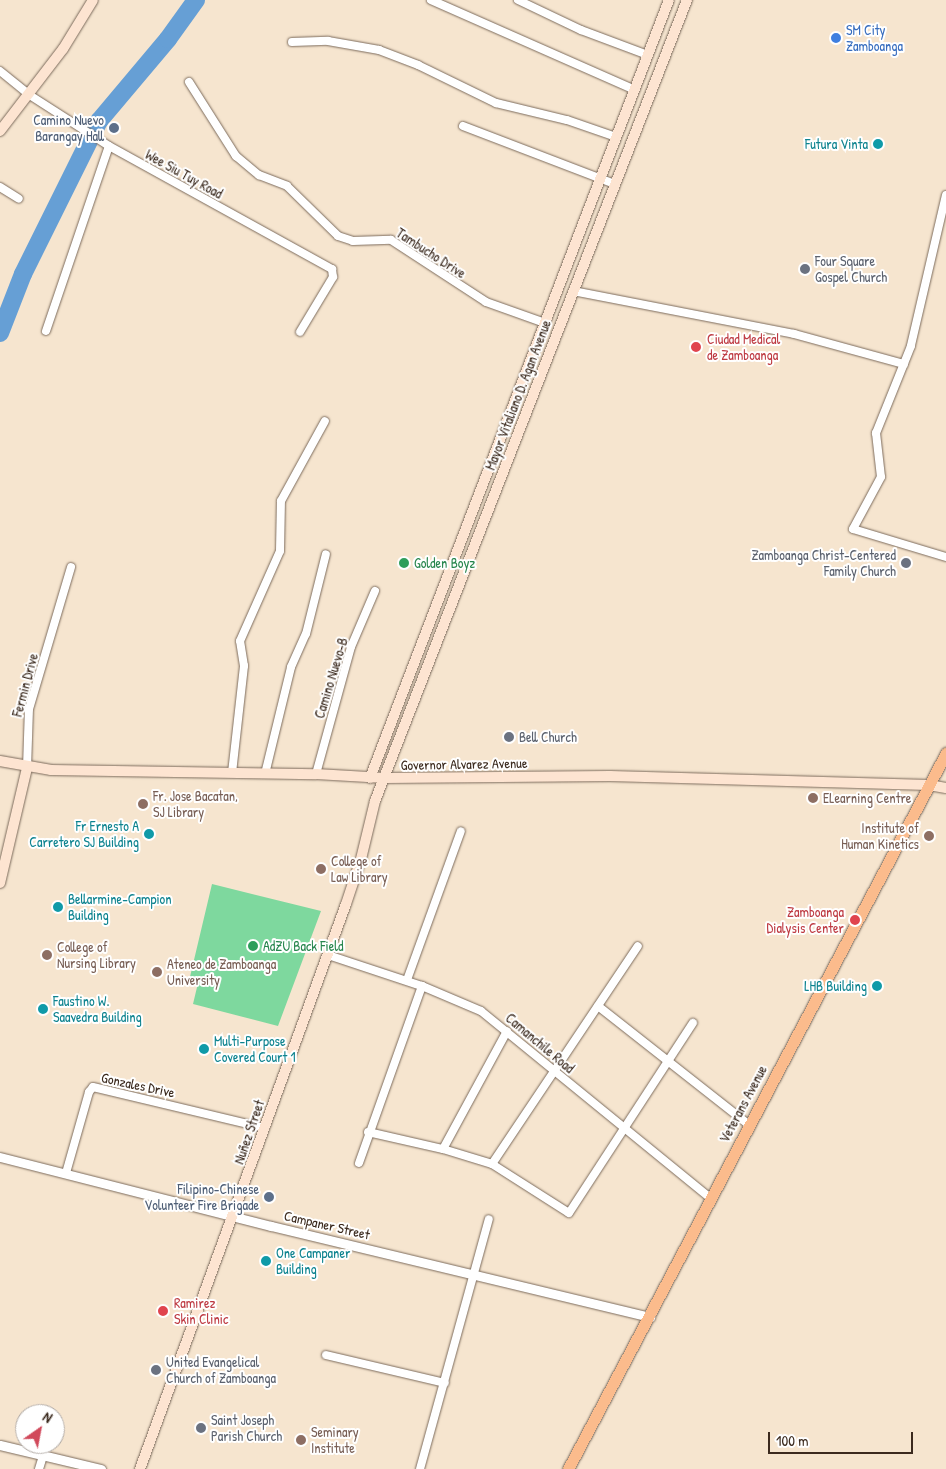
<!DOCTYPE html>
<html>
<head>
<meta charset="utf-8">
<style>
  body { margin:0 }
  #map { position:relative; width:946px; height:1469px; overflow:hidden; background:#f6e5cf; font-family:"Patrick Hand",sans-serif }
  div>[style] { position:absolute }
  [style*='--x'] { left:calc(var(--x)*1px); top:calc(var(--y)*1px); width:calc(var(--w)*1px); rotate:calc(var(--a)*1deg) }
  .green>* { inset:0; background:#7ed89e }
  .river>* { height:18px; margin:-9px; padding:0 9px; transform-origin:9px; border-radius:9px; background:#669fd5 }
  .roads { filter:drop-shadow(0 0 1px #7c6b5c) drop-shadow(0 0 1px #7c6b5c) }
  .minor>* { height:8px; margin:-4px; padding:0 4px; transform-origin:4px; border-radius:4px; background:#fff }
  .tertiary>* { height:9px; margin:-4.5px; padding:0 4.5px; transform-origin:4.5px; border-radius:4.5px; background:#fff }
  .secondary>* { height:10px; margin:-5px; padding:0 5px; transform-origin:5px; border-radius:5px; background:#fde4d1 }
  .primary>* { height:11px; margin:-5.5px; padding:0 5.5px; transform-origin:5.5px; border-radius:5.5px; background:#fbbb8c }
  .dots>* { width:14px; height:14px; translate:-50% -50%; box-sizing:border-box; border:2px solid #fff; border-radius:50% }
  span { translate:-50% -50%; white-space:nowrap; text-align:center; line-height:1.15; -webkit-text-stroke:4px #fff; paint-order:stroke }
  .shop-label { font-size:14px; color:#366cbe }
  .left { translate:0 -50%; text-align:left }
  .service-label { font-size:14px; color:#4e5e75 }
  .right { translate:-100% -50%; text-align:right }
  .culture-label { font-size:14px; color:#0d838f }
  .street-label { font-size:14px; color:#3b2a1e }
  .worship-label { font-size:14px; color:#5b616d }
  .health-label { font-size:14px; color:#be3a42 }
  .leisure-label { font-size:14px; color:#27864d }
  .education-label { font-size:14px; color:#785e54 }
  .north { position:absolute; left:15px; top:1404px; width:50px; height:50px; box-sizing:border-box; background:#fff; border:1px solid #b1aaa5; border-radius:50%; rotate:33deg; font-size:14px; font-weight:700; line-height:20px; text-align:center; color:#3b2a1e }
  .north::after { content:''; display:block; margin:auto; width:18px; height:22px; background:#d1495b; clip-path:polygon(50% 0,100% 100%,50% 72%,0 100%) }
  .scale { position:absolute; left:768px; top:1432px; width:145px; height:22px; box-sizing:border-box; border:2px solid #3b2a1e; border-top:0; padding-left:6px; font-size:15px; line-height:18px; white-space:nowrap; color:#3b2a1e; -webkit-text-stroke:4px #fff; paint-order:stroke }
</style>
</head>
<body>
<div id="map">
  <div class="green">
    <i style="clip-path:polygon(212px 884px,321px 911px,278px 1026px,193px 1004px,198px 983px,189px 981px)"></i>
  </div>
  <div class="river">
    <i style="--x:0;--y:333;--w:63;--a:-68.7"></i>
    <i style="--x:23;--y:274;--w:171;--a:-63.6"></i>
    <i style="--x:99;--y:121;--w:107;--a:-49.9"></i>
    <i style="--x:168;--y:39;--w:48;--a:-54.3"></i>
  </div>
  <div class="roads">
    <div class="minor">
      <i style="--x:431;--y:0;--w:223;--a:23.8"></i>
      <i style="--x:518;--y:0;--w:70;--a:25.5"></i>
      <i style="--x:581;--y:30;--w:72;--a:20.5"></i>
      <i style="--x:292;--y:42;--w:36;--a:-2"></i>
      <i style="--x:328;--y:41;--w:52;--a:10"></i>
      <i style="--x:379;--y:50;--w:42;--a:21"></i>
      <i style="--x:418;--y:65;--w:87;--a:26"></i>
      <i style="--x:496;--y:103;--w:73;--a:13.5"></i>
      <i style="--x:567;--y:120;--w:52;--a:19.1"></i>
      <i style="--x:0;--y:71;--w:36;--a:39"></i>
      <i style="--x:28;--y:94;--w:96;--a:32.7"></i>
      <i style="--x:109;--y:146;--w:255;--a:28.9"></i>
      <i style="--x:332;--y:269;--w:8;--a:83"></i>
      <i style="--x:333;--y:277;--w:64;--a:121"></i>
      <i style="--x:189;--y:82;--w:88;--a:57.6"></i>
      <i style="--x:236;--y:156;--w:30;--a:40"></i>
      <i style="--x:259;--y:175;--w:30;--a:21"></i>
      <i style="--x:287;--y:186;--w:71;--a:44.4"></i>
      <i style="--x:338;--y:236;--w:16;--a:18"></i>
      <i style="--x:353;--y:241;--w:38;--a:-2"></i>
      <i style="--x:391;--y:240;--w:113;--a:33.1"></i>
      <i style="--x:486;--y:302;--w:63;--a:19.6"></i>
      <i style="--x:463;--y:126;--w:163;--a:20.9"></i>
      <i style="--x:0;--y:187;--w:22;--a:32"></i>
      <i style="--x:946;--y:195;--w:155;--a:103.1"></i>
      <i style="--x:911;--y:346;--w:94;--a:111.9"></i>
      <i style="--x:876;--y:433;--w:44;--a:83.5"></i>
      <i style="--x:881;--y:477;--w:59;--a:118.3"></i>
      <i style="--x:853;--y:529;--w:97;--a:16.8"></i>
      <i style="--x:573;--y:291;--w:225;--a:11"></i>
      <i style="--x:794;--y:334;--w:114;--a:15.3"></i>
      <i style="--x:46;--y:331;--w:195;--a:-71.2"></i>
      <i style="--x:27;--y:768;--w:59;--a:-88.1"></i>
      <i style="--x:29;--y:709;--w:148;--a:-73.5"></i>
      <i style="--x:232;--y:773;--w:108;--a:-83.6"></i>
      <i style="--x:244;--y:666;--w:25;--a:-99"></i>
      <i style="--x:240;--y:641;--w:98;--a:-66"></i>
      <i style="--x:280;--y:551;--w:50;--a:-88.9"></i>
      <i style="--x:281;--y:501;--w:91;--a:-61.2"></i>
      <i style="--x:265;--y:774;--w:110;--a:-76.3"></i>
      <i style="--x:291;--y:667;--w:36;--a:-66"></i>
      <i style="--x:306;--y:634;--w:82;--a:-76"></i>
      <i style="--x:316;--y:774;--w:132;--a:-74.6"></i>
      <i style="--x:351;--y:647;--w:61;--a:-66.8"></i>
      <i style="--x:328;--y:955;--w:99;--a:18.3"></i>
      <i style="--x:422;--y:986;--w:64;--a:23"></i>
      <i style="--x:481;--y:1011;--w:296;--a:39.2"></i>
      <i style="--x:407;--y:980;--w:158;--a:-70.1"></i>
      <i style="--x:598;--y:1006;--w:192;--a:38.2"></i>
      <i style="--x:368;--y:1132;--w:77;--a:12.8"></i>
      <i style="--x:443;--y:1149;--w:51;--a:17"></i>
      <i style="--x:492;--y:1164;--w:91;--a:32.5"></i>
      <i style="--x:569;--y:1213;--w:227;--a:-56.9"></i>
      <i style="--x:443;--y:1149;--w:134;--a:-61.5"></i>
      <i style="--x:359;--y:1163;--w:188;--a:-70.4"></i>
      <i style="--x:492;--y:1164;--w:262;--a:-56.2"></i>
      <i style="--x:66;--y:1173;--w:84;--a:-74.1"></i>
      <i style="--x:89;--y:1092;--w:6;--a:-51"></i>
      <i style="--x:93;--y:1087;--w:177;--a:13.4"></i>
      <i style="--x:326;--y:1355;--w:122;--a:13.2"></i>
      <i style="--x:39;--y:1469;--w:14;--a:-73"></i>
      <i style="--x:420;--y:1469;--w:259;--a:-74.6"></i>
    </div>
    <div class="tertiary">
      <i style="--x:0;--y:1157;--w:280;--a:14.3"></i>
      <i style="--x:271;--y:1226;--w:390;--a:13.5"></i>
      <i style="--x:0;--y:1445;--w:104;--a:13.4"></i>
    </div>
    <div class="secondary">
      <i style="--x:0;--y:131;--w:103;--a:-52.5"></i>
      <i style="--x:63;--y:49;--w:57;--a:-58.5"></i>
      <i style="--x:0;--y:761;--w:52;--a:10"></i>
      <i style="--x:51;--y:770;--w:265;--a:0.9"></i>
      <i style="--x:316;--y:774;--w:69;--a:3.3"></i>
      <i style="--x:385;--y:778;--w:225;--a:-0.5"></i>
      <i style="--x:610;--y:776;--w:319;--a:1.6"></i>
      <i style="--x:929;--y:785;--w:17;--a:10"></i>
      <i style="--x:370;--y:778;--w:833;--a:-68.98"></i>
      <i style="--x:0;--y:883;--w:118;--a:-76.8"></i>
      <i style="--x:140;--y:1469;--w:601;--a:-69.97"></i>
      <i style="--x:346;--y:904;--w:47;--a:-71.6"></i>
      <i style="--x:361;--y:859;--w:60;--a:-76.4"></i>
      <i style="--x:375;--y:801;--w:860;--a:-68.72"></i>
    </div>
    <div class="primary">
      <i style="--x:568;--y:1469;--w:810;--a:-62.17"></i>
    </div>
  </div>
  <div class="dots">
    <i style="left:836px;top:38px;background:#3f7fe0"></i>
    <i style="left:114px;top:128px;background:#5c6f8a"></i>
    <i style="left:878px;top:144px;background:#0f9aa8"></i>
    <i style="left:805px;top:269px;background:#6b7280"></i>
    <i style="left:696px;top:347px;background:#e0444e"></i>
    <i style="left:404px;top:563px;background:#2e9e5b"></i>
    <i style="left:906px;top:563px;background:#6b7280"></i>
    <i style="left:509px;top:737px;background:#6b7280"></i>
    <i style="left:813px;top:798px;background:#8d6e63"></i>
    <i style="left:143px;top:804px;background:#8d6e63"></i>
    <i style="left:149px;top:834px;background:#0f9aa8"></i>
    <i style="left:929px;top:836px;background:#8d6e63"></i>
    <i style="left:321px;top:869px;background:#8d6e63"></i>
    <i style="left:58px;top:907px;background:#0f9aa8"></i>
    <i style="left:855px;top:920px;background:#e0444e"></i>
    <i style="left:253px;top:946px;background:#2e9e5b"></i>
    <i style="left:47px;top:955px;background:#8d6e63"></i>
    <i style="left:157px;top:972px;background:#8d6e63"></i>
    <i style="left:877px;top:986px;background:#0f9aa8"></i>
    <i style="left:43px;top:1009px;background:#0f9aa8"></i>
    <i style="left:204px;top:1049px;background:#0f9aa8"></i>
    <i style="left:269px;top:1197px;background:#5c6f8a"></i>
    <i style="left:266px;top:1261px;background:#0f9aa8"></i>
    <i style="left:163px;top:1311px;background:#e0444e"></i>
    <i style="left:156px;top:1370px;background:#6b7280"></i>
    <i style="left:201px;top:1428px;background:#6b7280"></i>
    <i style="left:301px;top:1440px;background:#8d6e63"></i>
  </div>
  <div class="shop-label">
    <span class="left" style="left:846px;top:38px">SM City<br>Zamboanga</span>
  </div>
  <div class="service-label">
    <span class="right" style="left:104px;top:128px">Camino Nuevo<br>Barangay Hall</span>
    <span class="right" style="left:259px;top:1197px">Filipino-Chinese<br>Volunteer Fire Brigade</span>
  </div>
  <div class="culture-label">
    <span class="right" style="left:868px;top:144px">Futura Vinta</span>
    <span class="right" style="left:139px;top:834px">Fr Ernesto A<br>Carretero SJ Building</span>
    <span class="left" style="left:68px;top:907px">Bellarmine-Campion<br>Building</span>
    <span class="right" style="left:867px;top:986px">LHB Building</span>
    <span class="left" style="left:53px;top:1009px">Faustino W.<br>Saavedra Building</span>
    <span class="left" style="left:214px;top:1049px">Multi-Purpose<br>Covered Court 1</span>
    <span class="left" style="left:276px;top:1261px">One Campaner<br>Building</span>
  </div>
  <div class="street-label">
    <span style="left:184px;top:174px;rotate:29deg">Wee Siu Tuy Road</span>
    <span style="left:431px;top:253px;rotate:33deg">Tambucho Drive</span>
    <span style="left:518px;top:395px;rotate:-69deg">Mayor Vitaliano D. Agan Avenue</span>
    <span style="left:331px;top:678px;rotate:-73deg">Camino Nuevo-B</span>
    <span style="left:25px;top:685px;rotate:-75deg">Fermin Drive</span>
    <span style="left:464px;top:764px;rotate:-1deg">Governor Alvarez Avenue</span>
    <span style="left:540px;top:1043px;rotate:40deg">Camanchile Road</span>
    <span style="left:138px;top:1085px;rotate:12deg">Gonzales Drive</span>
    <span style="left:743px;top:1104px;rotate:-62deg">Veterans Avenue</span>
    <span style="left:249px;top:1132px;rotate:-71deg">Nuñez Street</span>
    <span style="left:327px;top:1225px;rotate:13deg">Campaner Street</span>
  </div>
  <div class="worship-label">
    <span class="left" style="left:815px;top:269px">Four Square<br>Gospel Church</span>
    <span class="right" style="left:896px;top:563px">Zamboanga Christ-Centered<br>Family Church</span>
    <span class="left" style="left:519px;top:737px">Bell Church</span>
    <span class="left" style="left:166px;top:1370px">United Evangelical<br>Church of Zamboanga</span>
    <span class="left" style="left:211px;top:1428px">Saint Joseph<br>Parish Church</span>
  </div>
  <div class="health-label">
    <span class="left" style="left:707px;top:347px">Ciudad Medical<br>de Zamboanga</span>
    <span class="right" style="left:844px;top:920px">Zamboanga<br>Dialysis Center</span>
    <span class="left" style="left:174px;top:1311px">Ramirez<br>Skin Clinic</span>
  </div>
  <div class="leisure-label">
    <span class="left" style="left:414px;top:563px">Golden Boyz</span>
    <span class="left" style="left:263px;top:946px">AdZU Back Field</span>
  </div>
  <div class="education-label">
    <span class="left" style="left:153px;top:804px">Fr. Jose Bacatan,<br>SJ Library</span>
    <span class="left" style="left:823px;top:798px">ELearning Centre</span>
    <span class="right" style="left:919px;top:836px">Institute of<br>Human Kinetics</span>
    <span class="left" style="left:331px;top:869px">College of<br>Law Library</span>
    <span class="left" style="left:57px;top:955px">College of<br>Nursing Library</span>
    <span class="left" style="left:167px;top:972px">Ateneo de Zamboanga<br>University</span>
    <span class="left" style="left:311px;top:1440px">Seminary<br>Institute</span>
  </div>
  <div class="north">N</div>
  <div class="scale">100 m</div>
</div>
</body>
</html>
